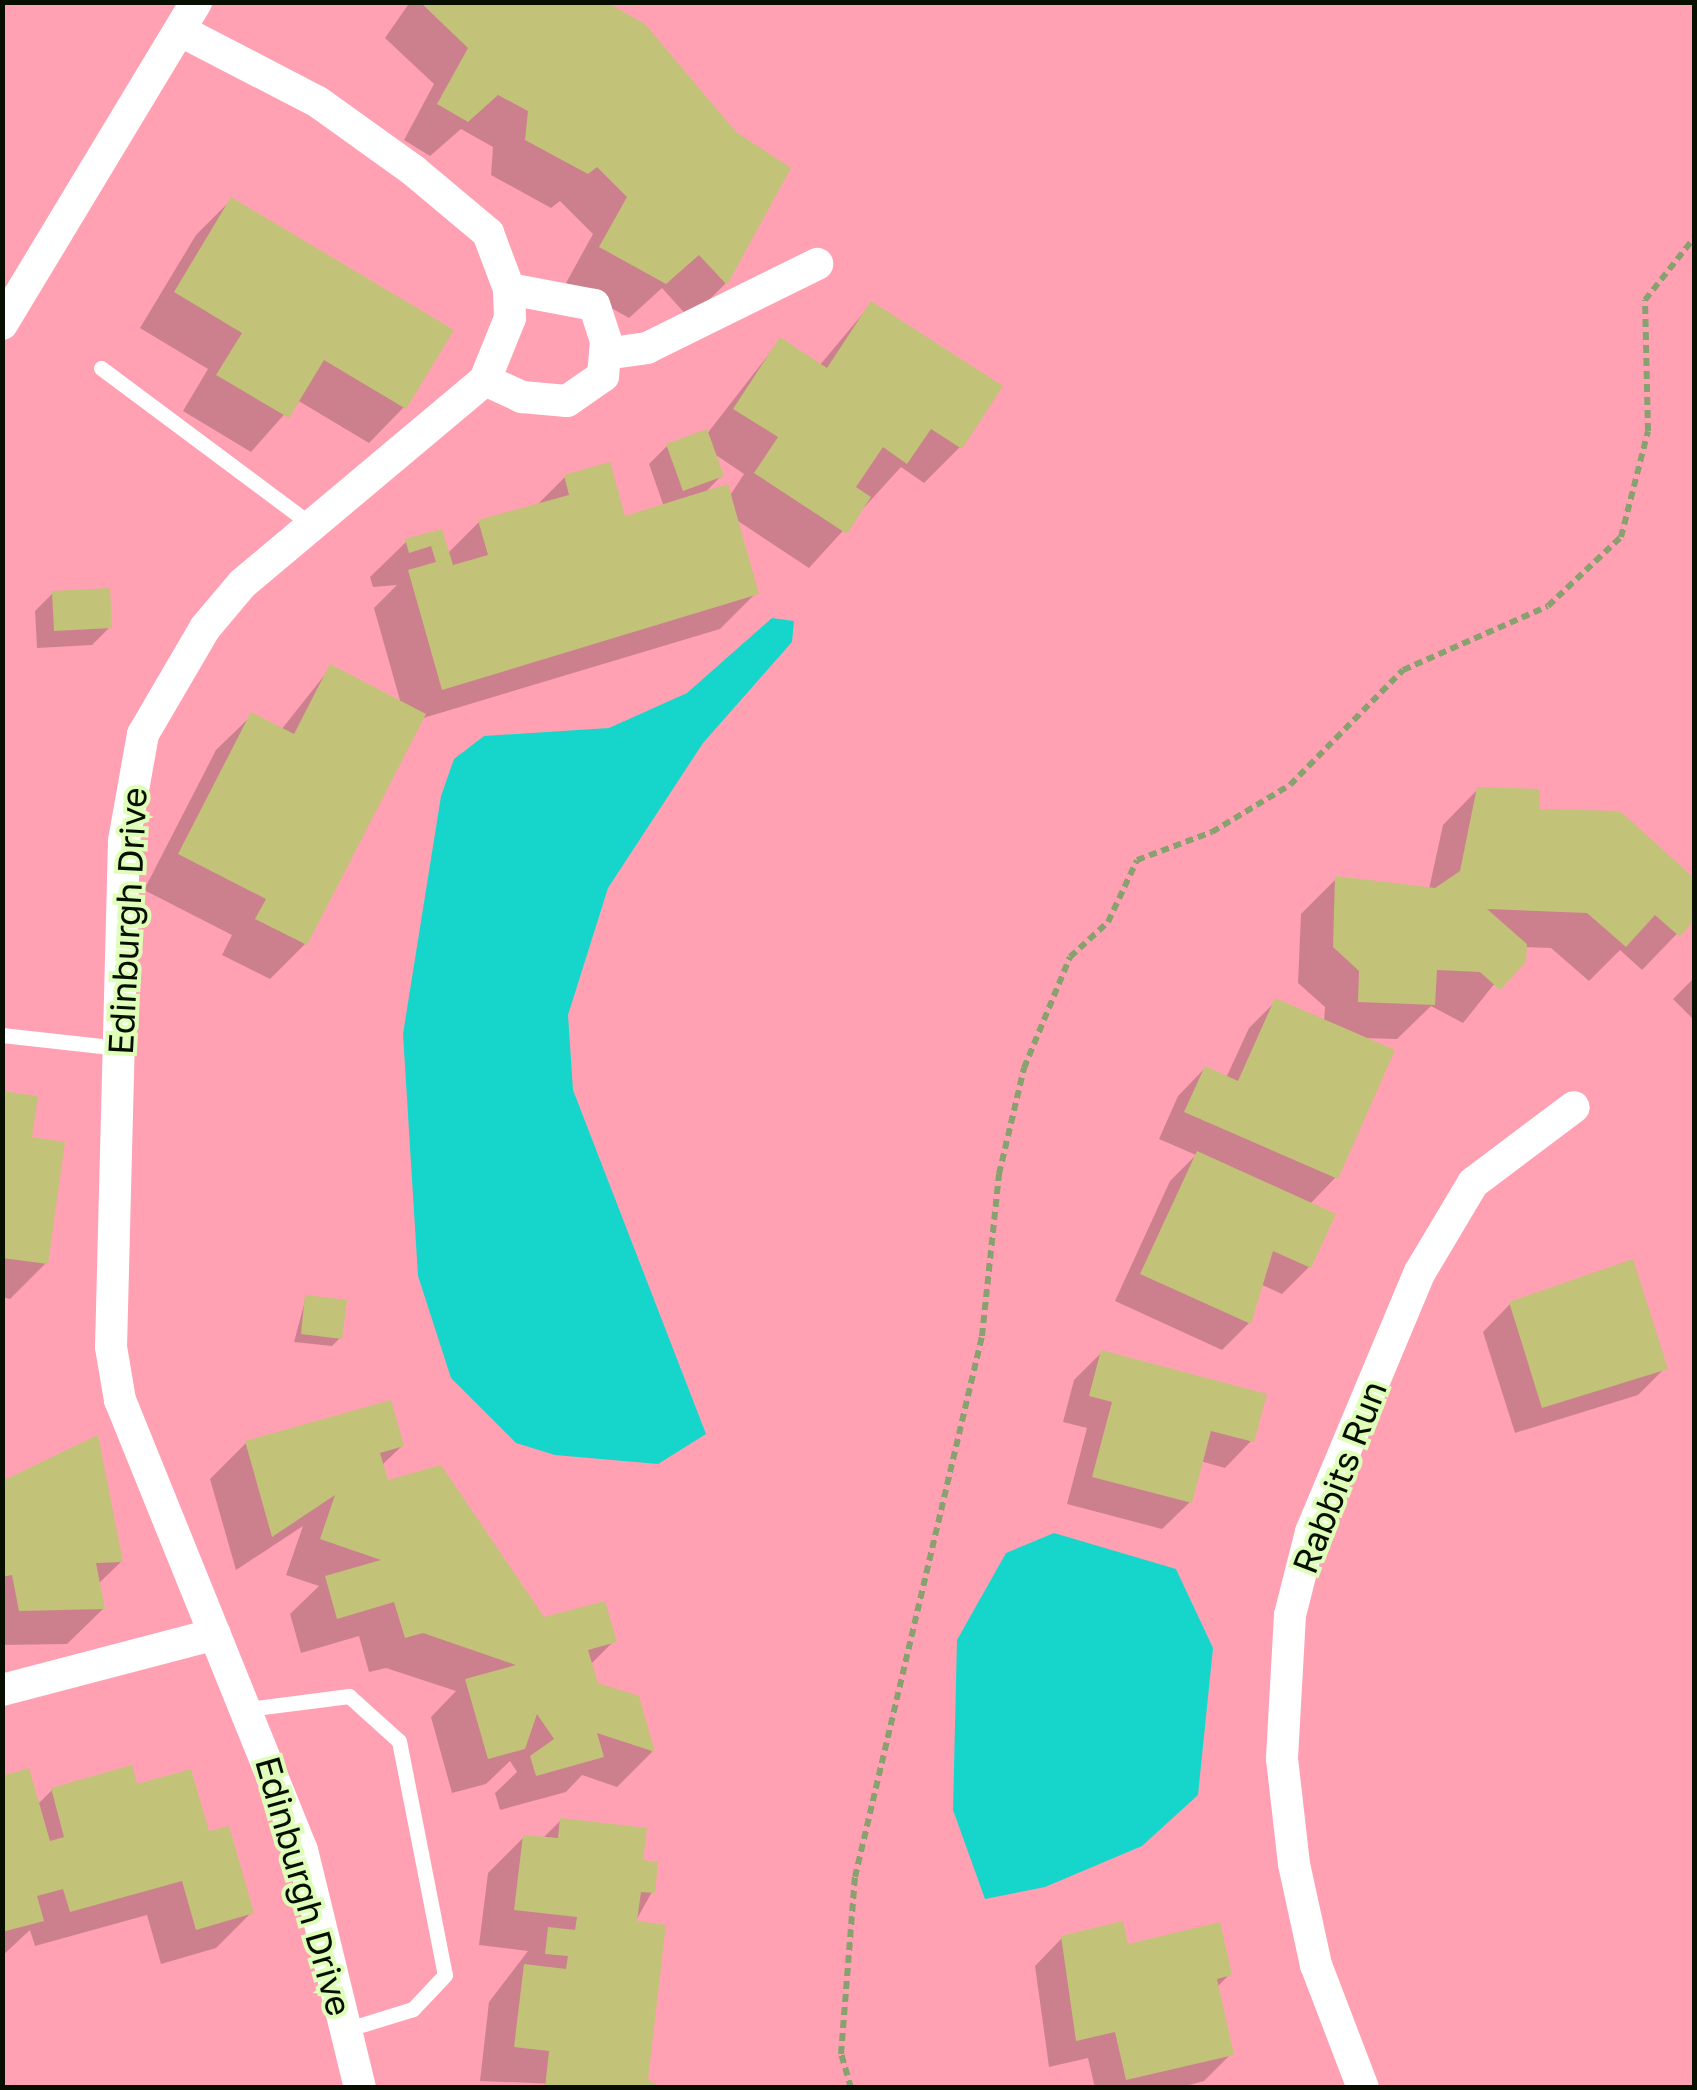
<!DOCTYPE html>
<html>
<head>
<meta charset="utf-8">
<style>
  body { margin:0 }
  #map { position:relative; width:1697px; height:2090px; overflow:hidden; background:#d1f1ac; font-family:"Golos Text",sans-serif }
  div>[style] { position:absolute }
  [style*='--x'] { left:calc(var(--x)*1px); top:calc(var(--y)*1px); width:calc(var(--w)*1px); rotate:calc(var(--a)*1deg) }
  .green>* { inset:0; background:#ffa1b2 }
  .water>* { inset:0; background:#16d6cb }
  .shadow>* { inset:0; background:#0003 }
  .building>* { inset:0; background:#c2c278 }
  .path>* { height:6px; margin-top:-3px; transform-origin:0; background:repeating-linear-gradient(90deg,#89a06f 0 8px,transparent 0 13px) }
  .service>* { height:15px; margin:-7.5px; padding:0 7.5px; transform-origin:7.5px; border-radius:7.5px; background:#fff }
  .minor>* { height:32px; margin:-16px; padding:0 16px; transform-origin:16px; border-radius:16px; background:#fff }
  span { translate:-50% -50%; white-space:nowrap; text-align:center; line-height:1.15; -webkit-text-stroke:8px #dffeb9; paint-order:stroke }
  .street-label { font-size:35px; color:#060f00 }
  .frame { position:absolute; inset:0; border:5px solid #060f00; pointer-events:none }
</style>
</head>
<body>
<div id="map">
  <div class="green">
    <i style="clip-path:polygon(3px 3px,1694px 3px,1694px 2087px,3px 2088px)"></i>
  </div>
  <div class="water">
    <i style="clip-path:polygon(772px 618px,794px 621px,792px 642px,703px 743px,608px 888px,568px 1015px,573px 1090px,706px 1434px,658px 1464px,555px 1455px,516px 1443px,451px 1378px,418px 1276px,403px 1034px,441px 796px,454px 759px,484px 736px,609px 728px,687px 693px)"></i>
    <i style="clip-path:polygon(1054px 1533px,1176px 1569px,1213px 1648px,1198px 1795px,1142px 1846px,1045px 1887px,985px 1899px,953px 1810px,957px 1640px,1006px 1553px)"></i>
  </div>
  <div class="shadow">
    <i style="clip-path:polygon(410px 2px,601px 2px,734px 134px,788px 169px,725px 284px,690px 319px,662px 288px,629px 318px,566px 283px,593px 234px,560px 201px,551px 208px,491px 175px,493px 147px,461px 129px,430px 156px,404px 140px,434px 84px,385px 38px)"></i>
    <i style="clip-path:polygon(231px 200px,404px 407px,369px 443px,297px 400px,251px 452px,183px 411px,208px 369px,140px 328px,196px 235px)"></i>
    <i style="clip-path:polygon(evenodd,871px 304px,960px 447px,924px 483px,901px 467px,809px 568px,735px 519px,756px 593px,720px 629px,420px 719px,305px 944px,270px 979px,222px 955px,232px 935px,144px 890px,216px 750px,252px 715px,281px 730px,331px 667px,401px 704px,374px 608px,397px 585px,373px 587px,370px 577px,406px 542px,441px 532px,447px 554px,479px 522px,536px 506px,565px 477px,624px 519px,664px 507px,649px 464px,667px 446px,706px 435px,780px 340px,819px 366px,871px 304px,713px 453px,744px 474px,729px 497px,703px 495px,721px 476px,713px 453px)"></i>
    <i style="clip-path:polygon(53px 593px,110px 627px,92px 645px,37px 648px,35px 611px)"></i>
    <i style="clip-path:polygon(1478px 789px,1537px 811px,1619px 814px,1694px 882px,1694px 916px,1642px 970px,1620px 950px,1589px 981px,1551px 948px,1524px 947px,1463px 1023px,1431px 1006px,1397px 1039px,1363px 1038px,1336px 1177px,1309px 1205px,1309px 1267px,1282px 1294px,1260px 1284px,1249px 1323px,1222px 1350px,1115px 1301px,1170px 1181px,1196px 1155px,1159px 1139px,1178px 1096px,1205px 1068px,1226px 1078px,1249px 1028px,1276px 1001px,1324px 1022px,1325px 1007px,1298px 983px,1301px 914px,1336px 879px,1429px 889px,1443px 825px)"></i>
    <i style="clip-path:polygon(1694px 978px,1694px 1020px,1673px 999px)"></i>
    <i style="clip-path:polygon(2px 1094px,29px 1140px,46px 1263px,10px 1299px,2px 1297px)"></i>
    <i style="clip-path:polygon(306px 1297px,340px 1338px,332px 1346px,294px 1342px)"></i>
    <i style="clip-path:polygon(1510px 1304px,1665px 1368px,1638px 1395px,1515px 1433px,1483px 1332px)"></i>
    <i style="clip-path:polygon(1101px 1353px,1252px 1440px,1225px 1468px,1200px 1461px,1190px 1502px,1162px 1529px,1067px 1504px,1087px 1428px,1063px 1422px,1074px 1380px)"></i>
    <i style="clip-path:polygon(246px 1443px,402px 1446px,381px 1466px,386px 1484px,543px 1620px,614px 1641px,590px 1665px,596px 1685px,637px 1698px,652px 1752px,617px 1787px,582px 1775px,566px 1792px,500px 1810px,495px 1793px,517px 1772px,510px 1761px,486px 1784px,452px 1793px,431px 1717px,456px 1691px,386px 1668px,369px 1672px,359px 1636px,301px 1653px,290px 1614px,319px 1586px,286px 1575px,303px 1526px,236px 1570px,210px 1479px)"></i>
    <i style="clip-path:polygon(2px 1486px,121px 1562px,98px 1584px,103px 1609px,67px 1644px,2px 1645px)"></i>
    <i style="clip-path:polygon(2px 1779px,37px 1805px,52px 1790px,136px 1787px,207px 1834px,251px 1913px,216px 1948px,161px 1964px,147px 1915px,35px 1946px,30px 1930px,2px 1956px)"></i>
    <i style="clip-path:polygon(561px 1820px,640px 1862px,652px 1892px,634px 1924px,645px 2081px,657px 2088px,480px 2081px,489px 2002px,528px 1951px,479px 1945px,488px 1873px,524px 1837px,542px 1839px)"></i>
    <i style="clip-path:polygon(1062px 1938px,1229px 1975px,1216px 1988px,1231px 2054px,1204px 2081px,1178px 2088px,1095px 2088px,1088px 2058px,1049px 2067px,1035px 1966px)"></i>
  </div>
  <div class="building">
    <i style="clip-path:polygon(420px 2px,606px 2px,645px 24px,736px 132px,791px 168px,727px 285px,699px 255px,666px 284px,599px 247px,627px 197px,597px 167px,588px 174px,525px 140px,528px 111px,498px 95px,468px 122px,437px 104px,468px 48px)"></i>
    <i style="clip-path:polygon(231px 197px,454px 330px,406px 409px,324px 360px,289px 418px,216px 375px,242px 333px,174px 292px)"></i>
    <i style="clip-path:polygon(871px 301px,1003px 386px,962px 449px,931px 429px,907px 464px,883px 447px,856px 487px,871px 497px,847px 534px,754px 473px,778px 437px,733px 409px,780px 337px,827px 368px)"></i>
    <i style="clip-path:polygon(707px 429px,724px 476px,683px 491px,666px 444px)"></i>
    <i style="clip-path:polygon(610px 462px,625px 516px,728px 484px,759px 594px,442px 690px,408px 570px,436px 562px,431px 546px,409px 553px,405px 539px,442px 529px,453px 565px,488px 555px,478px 520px,569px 495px,564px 475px)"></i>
    <i style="clip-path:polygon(110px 588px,112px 628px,54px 631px,52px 591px)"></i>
    <i style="clip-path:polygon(330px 664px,426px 714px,307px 945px,255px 919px,266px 899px,178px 854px,251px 712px,294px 734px)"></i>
    <i style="clip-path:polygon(1477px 787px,1540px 789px,1540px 809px,1620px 811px,1694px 878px,1694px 920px,1680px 937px,1655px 915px,1626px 947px,1587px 913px,1487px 909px,1527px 944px,1526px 962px,1500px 990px,1480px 972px,1437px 970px,1435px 1005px,1358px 1002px,1359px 971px,1333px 947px,1335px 876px,1435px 888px,1460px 871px)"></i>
    <i style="clip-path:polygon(1275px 998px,1395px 1050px,1338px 1179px,1184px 1112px,1205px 1066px,1238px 1081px)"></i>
    <i style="clip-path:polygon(2px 1091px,38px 1096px,32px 1137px,65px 1142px,48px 1264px,2px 1258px)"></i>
    <i style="clip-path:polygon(1197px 1151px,1336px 1214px,1311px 1268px,1273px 1251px,1251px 1324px,1140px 1274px)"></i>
    <i style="clip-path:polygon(1633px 1259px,1668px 1369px,1542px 1408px,1509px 1302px)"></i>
    <i style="clip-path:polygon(305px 1295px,347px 1300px,342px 1339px,301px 1334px)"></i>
    <i style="clip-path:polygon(1101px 1350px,1267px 1394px,1254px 1442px,1211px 1431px,1192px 1503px,1092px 1477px,1112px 1402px,1089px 1396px)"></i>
    <i style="clip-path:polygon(391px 1400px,404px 1446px,380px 1453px,388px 1480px,441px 1465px,544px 1617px,605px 1601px,617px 1642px,588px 1650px,598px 1683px,639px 1696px,655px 1752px,597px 1733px,604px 1757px,536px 1776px,530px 1756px,554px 1739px,537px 1714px,525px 1749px,488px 1759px,465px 1679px,516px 1665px,423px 1633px,405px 1638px,394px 1602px,337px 1619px,325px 1576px,381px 1560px,320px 1539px,335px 1495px,272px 1537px,245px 1441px)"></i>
    <i style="clip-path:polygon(98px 1435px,123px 1562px,96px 1563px,105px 1609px,19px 1611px,12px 1575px,2px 1577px,2px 1481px)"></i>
    <i style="clip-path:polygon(132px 1765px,137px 1784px,191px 1769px,209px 1831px,229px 1826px,254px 1913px,196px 1930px,182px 1881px,70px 1912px,63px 1889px,37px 1896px,44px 1921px,2px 1932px,2px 1776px,29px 1768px,50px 1841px,64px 1837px,51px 1788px)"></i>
    <i style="clip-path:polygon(560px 1818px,647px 1828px,643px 1860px,658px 1862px,655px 1893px,641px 1892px,637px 1921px,666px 1925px,648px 2079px,660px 2088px,545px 2088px,549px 2051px,514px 2047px,524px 1964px,566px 1969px,568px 1956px,545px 1954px,548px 1927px,575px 1930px,577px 1917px,514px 1910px,523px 1835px,558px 1838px)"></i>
    <i style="clip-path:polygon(1123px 1921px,1128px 1944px,1220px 1922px,1232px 1975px,1217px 1979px,1234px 2055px,1126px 2080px,1115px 2032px,1076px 2041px,1061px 1936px)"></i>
  </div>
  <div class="path">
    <i style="--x:851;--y:2088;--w:35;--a:-106"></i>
    <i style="--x:841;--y:2054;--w:178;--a:-85.5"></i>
    <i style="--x:855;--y:1877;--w:556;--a:-76.79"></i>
    <i style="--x:982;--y:1336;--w:163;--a:-84"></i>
    <i style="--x:999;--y:1174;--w:109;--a:-76.7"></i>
    <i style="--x:1024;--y:1068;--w:120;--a:-67.5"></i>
    <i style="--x:1070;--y:957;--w:52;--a:-42.6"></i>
    <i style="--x:1108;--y:922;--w:68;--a:-64.9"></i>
    <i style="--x:1137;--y:860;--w:80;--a:-20.5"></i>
    <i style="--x:1212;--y:832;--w:91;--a:-31.1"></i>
    <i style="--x:1290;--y:785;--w:161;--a:-45.5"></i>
    <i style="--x:1403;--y:670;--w:158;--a:-23.8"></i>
    <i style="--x:1548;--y:606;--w:100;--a:-43.4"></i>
    <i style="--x:1621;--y:537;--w:109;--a:-75.7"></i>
    <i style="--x:1648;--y:431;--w:131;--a:-91.3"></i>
    <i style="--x:1645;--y:300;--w:79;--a:-51.7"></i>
  </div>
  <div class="service">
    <i style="--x:101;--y:368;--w:261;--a:36.7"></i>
    <i style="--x:2;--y:1035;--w:118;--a:6.3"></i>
    <i style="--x:248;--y:1709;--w:102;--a:-7.3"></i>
    <i style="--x:349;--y:1696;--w:67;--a:42"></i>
    <i style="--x:399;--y:1741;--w:238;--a:78.9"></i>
    <i style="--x:445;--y:1975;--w:47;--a:133.3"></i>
    <i style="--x:413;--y:2009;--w:71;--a:162.8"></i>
  </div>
  <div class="minor">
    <i style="--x:181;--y:31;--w:154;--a:27.4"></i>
    <i style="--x:318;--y:102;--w:118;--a:35.7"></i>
    <i style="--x:414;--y:171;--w:97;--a:40"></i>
    <i style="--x:488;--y:233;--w:60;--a:69.4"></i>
    <i style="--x:509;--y:289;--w:29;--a:88"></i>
    <i style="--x:510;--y:318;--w:67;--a:112"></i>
    <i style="--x:485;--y:380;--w:317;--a:140"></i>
    <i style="--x:242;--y:584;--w:57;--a:130.1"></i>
    <i style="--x:205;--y:628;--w:123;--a:120.3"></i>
    <i style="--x:143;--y:734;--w:109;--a:100.1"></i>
    <i style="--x:124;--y:841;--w:506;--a:91.47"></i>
    <i style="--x:111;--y:1347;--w:54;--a:80.4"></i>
    <i style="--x:120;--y:1400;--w:485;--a:68"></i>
    <i style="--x:302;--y:1850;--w:245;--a:76.3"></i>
    <i style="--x:2;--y:324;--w:376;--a:-58.9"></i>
    <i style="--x:605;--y:354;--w:42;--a:-8.1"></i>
    <i style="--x:647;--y:348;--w:190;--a:-26.3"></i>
    <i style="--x:485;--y:380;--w:41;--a:24.7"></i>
    <i style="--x:522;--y:397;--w:45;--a:5.1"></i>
    <i style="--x:567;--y:401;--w:44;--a:-34.8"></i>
    <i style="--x:603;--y:376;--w:35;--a:-85"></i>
    <i style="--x:606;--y:341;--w:38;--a:-108"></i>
    <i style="--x:594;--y:305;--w:86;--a:-169.3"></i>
    <i style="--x:2;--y:1690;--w:220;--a:-14.7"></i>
    <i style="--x:1363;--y:2088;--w:132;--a:-110.9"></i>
    <i style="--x:1316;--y:1965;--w:103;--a:-102.3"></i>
    <i style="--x:1294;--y:1864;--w:107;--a:-96.5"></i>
    <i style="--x:1282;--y:1758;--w:143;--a:-86.8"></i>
    <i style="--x:1290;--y:1615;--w:86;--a:-75.8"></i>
    <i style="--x:1311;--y:1532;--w:282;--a:-67.3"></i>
    <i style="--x:1420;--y:1272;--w:104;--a:-59.2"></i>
    <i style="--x:1473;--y:1183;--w:126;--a:-37"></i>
  </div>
  <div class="street-label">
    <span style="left:127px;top:921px;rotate:-87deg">Edinburgh Drive</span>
    <span style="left:1339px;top:1477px;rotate:-69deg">Rabbits Run</span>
    <span style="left:304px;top:1886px;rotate:74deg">Edinburgh Drive</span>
  </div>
  <div class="frame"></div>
</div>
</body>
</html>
